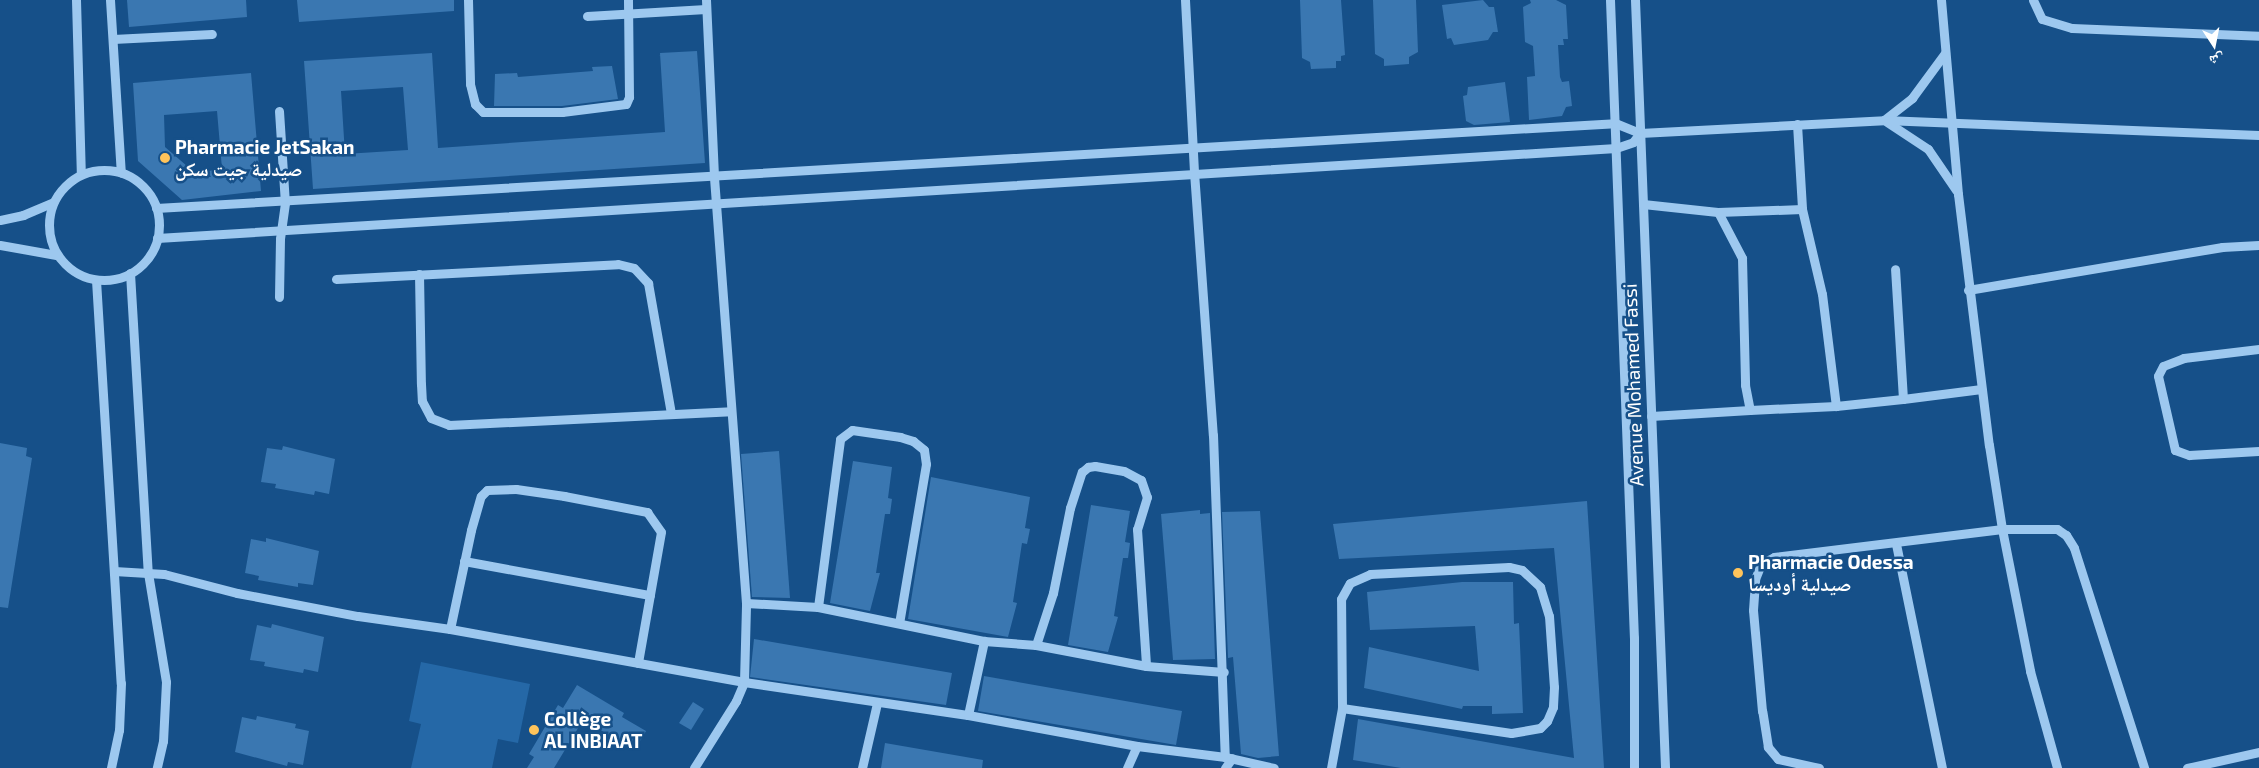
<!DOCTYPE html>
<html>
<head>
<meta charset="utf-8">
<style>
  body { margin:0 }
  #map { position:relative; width:2259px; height:768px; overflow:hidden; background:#165089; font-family:"Exo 2","Noto Naskh Arabic",sans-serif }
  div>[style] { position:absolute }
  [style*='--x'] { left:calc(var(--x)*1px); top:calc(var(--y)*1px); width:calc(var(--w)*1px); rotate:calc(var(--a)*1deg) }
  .green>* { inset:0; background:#2568a7 }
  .building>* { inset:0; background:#3a77b1 }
  .minor>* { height:9px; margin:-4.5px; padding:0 4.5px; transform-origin:4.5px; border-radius:4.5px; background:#9dc8ef }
  .minor>.ring { margin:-4.5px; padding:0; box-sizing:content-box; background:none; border:9px solid #9dc8ef; border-radius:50% }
  .dots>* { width:14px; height:14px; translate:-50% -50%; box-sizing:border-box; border:2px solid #165089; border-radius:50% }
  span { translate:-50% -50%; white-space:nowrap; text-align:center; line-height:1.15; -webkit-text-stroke:5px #165089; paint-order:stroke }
  .poi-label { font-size:19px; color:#fff; font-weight:700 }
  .left { translate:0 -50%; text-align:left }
  .street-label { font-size:19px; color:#fff }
  .north { position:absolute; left:2189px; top:20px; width:50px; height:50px; -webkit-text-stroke:4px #165089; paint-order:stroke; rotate:169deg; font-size:14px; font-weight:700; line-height:20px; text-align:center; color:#fff }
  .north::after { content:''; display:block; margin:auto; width:18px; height:22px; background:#fff; clip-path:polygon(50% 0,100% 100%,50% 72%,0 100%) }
</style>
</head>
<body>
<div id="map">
  <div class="green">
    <i style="clip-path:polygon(421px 662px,530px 684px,518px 743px,498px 739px,492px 768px,411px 768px,421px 724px,409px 721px)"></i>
  </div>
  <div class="building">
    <i style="clip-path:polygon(127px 0,246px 0,247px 17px,129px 27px)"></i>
    <i style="clip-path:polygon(297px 0,454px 0,454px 11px,299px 22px)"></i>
    <i style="clip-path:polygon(1300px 0,1341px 0,1345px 55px,1341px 56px,1341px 61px,1336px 61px,1336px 68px,1311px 69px,1310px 62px,1302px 58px)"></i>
    <i style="clip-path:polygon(1373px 0,1416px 0,1418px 52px,1409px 57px,1409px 64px,1384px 66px,1384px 59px,1375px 54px)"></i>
    <i style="clip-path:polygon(1483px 0,1489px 7px,1494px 7px,1498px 32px,1493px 32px,1488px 40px,1454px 45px,1451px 38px,1447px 39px,1442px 5px)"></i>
    <i style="clip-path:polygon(1530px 0,1556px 0,1566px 5px,1568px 39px,1563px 39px,1564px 45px,1558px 45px,1560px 77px,1562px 82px,1569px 81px,1572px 106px,1566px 107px,1562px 116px,1529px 120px,1527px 77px,1535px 76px,1533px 46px,1525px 42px,1523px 7px,1531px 3px)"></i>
    <i style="clip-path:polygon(evenodd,697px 51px,705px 163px,313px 189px,304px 61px,432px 53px,438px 148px,665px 132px,660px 53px,697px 51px,403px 87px,408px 150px,345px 154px,341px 91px,403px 87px)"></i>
    <i style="clip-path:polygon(612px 66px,618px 99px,562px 106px,494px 106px,495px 74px,517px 73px,518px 77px,593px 71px,592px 67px)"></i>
    <i style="clip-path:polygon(evenodd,251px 73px,261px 191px,182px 200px,138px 161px,133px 83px,251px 73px,217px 111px,222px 169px,195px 173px,165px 147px,164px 115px,217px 111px)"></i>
    <i style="clip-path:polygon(1505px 82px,1510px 122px,1474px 125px,1466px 121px,1463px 96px,1467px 95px,1468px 87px)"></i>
    <i style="clip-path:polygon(0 443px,27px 448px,26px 456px,32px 458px,8px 608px,0 607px)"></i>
    <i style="clip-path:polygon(283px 446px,335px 459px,329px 494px,315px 491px,314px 495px,275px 488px,276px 484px,261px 482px,267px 448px,282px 450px)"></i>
    <i style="clip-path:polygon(779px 451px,790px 598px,752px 597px,741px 454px)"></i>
    <i style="clip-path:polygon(853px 461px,892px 467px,888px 498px,892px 499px,890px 514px,885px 514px,876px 573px,880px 573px,870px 611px,830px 603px)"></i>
    <i style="clip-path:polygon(931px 477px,1030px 497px,1025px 528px,1030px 529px,1027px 544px,1022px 543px,1013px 602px,1017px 603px,1008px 637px,908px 619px)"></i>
    <i style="clip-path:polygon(1587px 501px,1604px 768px,1401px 768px,1353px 760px,1358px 719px,1574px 758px,1554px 548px,1339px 559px,1333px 524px)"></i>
    <i style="clip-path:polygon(1091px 505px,1130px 511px,1125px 542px,1130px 543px,1128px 558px,1123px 558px,1114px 616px,1118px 617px,1108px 652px,1068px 645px)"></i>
    <i style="clip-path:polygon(1200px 510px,1200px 514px,1210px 513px,1215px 659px,1173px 660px,1161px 514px)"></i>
    <i style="clip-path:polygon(1260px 511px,1279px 756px,1258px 758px,1241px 754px,1233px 657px,1228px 658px,1222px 512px)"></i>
    <i style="clip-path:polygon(266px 538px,319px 551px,313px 585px,298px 583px,298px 587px,258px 580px,259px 576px,245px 573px,251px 539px,266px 542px)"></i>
    <i style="clip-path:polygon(1462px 582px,1513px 582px,1514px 624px,1519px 623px,1523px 713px,1492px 714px,1492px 706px,1463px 706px,1462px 709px,1364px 688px,1369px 647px,1479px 671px,1475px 626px,1370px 630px,1367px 592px)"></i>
    <i style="clip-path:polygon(272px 624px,324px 637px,318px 672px,304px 669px,303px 673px,264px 666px,265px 662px,250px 660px,257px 625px,271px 628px)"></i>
    <i style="clip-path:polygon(754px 639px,952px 673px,946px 705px,750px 677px)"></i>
    <i style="clip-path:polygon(984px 676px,1182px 711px,1176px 745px,978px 711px)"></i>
    <i style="clip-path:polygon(577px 685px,624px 713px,622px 717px,646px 731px,635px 750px,583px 720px,554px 768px,527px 768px,534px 757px,529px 754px,558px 705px,563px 708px)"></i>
    <i style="clip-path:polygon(693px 702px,704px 709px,691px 730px,679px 723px)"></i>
    <i style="clip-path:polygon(257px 716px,296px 724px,295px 728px,309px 731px,303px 765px,288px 762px,287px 766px,235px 752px,242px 717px,256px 720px)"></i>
    <i style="clip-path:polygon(885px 743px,983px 760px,982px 768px,881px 768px)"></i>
  </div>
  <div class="minor">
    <i style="--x:76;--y:0;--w:174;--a:88.4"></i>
    <i style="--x:110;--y:0;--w:173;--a:86.4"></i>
    <i style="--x:468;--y:0;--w:84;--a:88.6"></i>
    <i style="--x:470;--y:84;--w:21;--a:76"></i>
    <i style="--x:475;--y:104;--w:11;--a:45"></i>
    <i style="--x:483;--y:112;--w:79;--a:0"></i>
    <i style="--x:562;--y:112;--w:64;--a:-7.1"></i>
    <i style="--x:626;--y:104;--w:8;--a:-67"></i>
    <i style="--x:629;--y:97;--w:97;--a:-90.6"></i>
    <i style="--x:1185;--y:0;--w:172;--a:87"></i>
    <i style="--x:1194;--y:172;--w:264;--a:85.9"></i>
    <i style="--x:1213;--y:435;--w:322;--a:87.9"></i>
    <i style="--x:1610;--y:0;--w:638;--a:87.85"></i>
    <i style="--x:1634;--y:638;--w:130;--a:90"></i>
    <i style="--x:1635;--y:0;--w:769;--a:87.76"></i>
    <i style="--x:1941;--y:0;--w:195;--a:85"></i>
    <i style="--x:1958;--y:194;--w:253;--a:83"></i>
    <i style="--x:1989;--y:445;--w:85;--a:81.2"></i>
    <i style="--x:2002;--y:529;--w:145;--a:78.8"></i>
    <i style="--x:2030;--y:671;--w:101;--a:74.4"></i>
    <i style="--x:2033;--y:0;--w:21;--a:65"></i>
    <i style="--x:2042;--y:19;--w:31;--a:17"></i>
    <i style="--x:2072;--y:28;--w:187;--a:2.4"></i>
    <i style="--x:587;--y:16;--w:119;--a:-3.4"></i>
    <i style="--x:113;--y:39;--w:99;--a:-2.9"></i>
    <i style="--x:279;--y:111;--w:92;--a:86.3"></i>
    <i style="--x:285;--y:203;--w:36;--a:98"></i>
    <i style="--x:280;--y:239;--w:58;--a:91"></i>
    <i style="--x:1884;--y:120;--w:36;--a:-38"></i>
    <i style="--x:1912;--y:98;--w:56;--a:-53.7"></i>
    <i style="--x:1887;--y:122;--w:49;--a:33.4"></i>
    <i style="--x:1928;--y:149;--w:50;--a:55.7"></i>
    <i style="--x:1797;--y:124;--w:85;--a:86.6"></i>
    <i style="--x:1802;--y:209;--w:87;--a:76.8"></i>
    <i style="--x:1822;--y:294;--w:113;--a:82.9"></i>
    <i class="ring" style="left:49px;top:170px;width:101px;height:101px"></i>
    <i style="--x:1643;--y:204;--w:75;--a:6.1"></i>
    <i style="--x:1718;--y:212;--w:52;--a:62.4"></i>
    <i style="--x:1742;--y:258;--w:127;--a:88.6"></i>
    <i style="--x:1745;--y:385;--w:25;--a:79"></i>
    <i style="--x:1750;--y:410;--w:86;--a:-2.7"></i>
    <i style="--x:1836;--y:406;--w:67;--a:-6"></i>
    <i style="--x:1903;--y:399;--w:130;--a:-93.5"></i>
    <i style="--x:156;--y:208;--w:1461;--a:-3.33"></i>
    <i style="--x:1615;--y:123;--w:27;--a:22"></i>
    <i style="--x:1640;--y:133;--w:244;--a:-3"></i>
    <i style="--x:1884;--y:120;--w:375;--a:2.3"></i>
    <i style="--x:1718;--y:212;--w:84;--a:-2"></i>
    <i style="--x:0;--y:220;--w:24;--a:-12"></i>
    <i style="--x:23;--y:215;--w:33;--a:-23"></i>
    <i style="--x:157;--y:238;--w:1462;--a:-3.53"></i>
    <i style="--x:1616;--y:148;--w:18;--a:-19"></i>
    <i style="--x:1633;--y:142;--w:11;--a:-52"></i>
    <i style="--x:0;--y:245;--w:57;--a:10.1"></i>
    <i style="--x:130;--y:273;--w:301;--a:86.6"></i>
    <i style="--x:148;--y:573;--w:110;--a:80.6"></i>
    <i style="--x:166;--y:682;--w:59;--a:92.9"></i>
    <i style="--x:163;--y:741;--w:28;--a:103"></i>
    <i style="--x:419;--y:274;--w:110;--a:89"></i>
    <i style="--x:421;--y:384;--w:17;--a:87"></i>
    <i style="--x:422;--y:401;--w:19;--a:62"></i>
    <i style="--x:431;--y:418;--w:19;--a:21"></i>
    <i style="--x:449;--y:425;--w:282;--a:-2.8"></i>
    <i style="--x:336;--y:279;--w:282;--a:-3"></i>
    <i style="--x:618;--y:264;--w:16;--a:14"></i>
    <i style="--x:634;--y:268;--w:21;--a:47"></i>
    <i style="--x:648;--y:283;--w:133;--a:80"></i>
    <i style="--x:96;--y:280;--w:404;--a:86.5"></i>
    <i style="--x:121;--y:683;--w:47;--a:92.4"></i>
    <i style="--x:119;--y:730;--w:39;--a:102"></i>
    <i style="--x:1968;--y:290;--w:258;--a:-9.6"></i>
    <i style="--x:2222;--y:247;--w:37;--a:-3"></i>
    <i style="--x:2259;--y:349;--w:76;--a:173.2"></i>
    <i style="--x:2184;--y:358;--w:22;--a:159"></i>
    <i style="--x:2163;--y:366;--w:11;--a:117"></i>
    <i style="--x:2158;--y:376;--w:76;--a:77.1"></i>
    <i style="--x:2175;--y:450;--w:15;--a:20"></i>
    <i style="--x:2189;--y:455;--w:70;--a:-3.3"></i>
    <i style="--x:1903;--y:399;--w:79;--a:-7.3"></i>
    <i style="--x:1651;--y:416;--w:99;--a:-3.5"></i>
    <i style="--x:1896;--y:544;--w:229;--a:78.4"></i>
    <i style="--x:464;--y:561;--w:189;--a:10.4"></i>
    <i style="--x:114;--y:571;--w:50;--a:3.4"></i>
    <i style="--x:164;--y:574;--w:75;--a:14.6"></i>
    <i style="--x:237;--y:593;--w:123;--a:10.8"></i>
    <i style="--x:358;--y:616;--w:93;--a:8"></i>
    <i style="--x:450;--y:629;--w:299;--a:10.2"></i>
    <i style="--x:744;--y:682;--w:226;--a:8.4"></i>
    <i style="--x:968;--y:715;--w:172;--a:10.4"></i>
    <i style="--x:1137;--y:746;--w:89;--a:7.1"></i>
    <i style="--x:1225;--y:757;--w:50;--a:12.7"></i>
    <i style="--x:746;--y:603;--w:72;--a:3.2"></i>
    <i style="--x:818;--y:607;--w:169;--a:11.6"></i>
    <i style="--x:818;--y:607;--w:169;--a:-82.5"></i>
    <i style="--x:840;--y:439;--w:15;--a:-37"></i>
    <i style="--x:852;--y:430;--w:49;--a:8.3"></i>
    <i style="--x:900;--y:437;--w:14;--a:17"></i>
    <i style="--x:913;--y:441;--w:14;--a:39"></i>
    <i style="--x:924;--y:450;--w:14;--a:82"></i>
    <i style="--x:926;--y:464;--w:161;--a:99.6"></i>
    <i style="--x:450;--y:629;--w:101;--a:-78"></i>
    <i style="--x:471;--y:530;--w:35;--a:-74"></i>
    <i style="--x:481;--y:496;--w:8;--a:-45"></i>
    <i style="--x:487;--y:490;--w:29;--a:-2"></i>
    <i style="--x:516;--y:489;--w:49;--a:8.3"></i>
    <i style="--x:564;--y:496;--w:85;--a:10.9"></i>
    <i style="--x:647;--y:512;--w:24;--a:55"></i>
    <i style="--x:661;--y:532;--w:133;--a:100"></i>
    <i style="--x:1036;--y:645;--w:55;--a:-71.9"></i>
    <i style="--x:1053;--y:593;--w:87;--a:-78.7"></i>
    <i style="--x:1070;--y:508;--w:38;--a:-72"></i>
    <i style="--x:1082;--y:472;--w:8;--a:-40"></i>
    <i style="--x:1088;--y:467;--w:7;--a:-8"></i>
    <i style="--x:1095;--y:466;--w:29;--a:10"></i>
    <i style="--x:1124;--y:471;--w:19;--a:28"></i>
    <i style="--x:1141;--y:480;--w:18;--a:71"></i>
    <i style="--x:1147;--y:497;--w:34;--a:107"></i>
    <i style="--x:1137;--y:529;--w:137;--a:86.2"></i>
    <i style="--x:968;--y:715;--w:76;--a:-77.8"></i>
    <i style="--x:984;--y:641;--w:52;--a:4.4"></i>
    <i style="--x:1036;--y:645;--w:112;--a:10.8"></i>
    <i style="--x:1146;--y:666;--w:78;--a:4.4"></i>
    <i style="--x:694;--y:768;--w:79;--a:-57.9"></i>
    <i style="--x:736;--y:701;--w:21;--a:-67"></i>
    <i style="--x:744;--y:682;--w:79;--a:-88.5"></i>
    <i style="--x:746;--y:603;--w:428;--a:-94.3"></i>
    <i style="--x:714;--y:176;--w:176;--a:-92.6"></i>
    <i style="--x:862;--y:768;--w:67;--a:-77"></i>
    <i style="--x:1127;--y:768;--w:24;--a:-66"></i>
    <i style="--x:1225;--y:768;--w:12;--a:-55"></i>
    <i style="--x:1331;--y:768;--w:61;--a:-79.6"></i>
    <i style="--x:1342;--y:708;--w:109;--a:-90.5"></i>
    <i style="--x:1341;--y:599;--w:18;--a:-61"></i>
    <i style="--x:1350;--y:583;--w:22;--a:-24"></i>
    <i style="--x:1370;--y:574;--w:139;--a:-2.9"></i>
    <i style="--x:1509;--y:567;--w:13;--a:13"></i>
    <i style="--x:1522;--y:570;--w:25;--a:43"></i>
    <i style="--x:1540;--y:587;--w:30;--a:73"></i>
    <i style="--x:1549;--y:616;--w:71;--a:86"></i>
    <i style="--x:1554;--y:687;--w:20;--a:93"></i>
    <i style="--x:1553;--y:707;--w:15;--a:113"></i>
    <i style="--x:1547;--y:721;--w:10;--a:135"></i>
    <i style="--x:1540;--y:728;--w:29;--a:170"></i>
    <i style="--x:1511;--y:733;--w:171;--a:-171.6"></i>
    <i style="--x:1819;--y:768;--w:42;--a:-167.6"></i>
    <i style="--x:1778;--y:759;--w:16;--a:-130"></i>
    <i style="--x:1768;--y:747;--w:36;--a:-99"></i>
    <i style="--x:1762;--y:711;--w:101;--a:-95.1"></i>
    <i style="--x:1753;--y:610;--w:31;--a:-86"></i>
    <i style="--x:1755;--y:579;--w:16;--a:-68"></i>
    <i style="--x:1761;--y:564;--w:15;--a:-28"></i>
    <i style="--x:1774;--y:557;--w:230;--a:-7"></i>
    <i style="--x:2002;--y:529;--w:55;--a:0"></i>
    <i style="--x:2057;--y:529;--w:11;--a:34"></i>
    <i style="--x:2066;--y:535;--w:15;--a:58"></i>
    <i style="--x:2074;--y:548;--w:231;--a:72.3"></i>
    <i style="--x:2187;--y:768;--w:74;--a:-12.5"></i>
  </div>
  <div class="dots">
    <i style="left:165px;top:158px;background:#ffc45b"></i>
    <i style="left:1738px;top:573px;background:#ffc45b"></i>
    <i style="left:534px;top:730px;background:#ffc45b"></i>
  </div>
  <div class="poi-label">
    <span class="left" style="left:175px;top:158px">Pharmacie JetSakan<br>صيدلية جيت سكن</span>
    <span class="left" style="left:1748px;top:573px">Pharmacie Odessa<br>صيدلية أوديسا</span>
    <span class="left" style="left:544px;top:730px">Collège<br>AL INBIAAT</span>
  </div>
  <div class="street-label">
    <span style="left:1633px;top:385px;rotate:-92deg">Avenue Mohamed Fassi</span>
  </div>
  <div class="north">ش</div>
</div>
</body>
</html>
